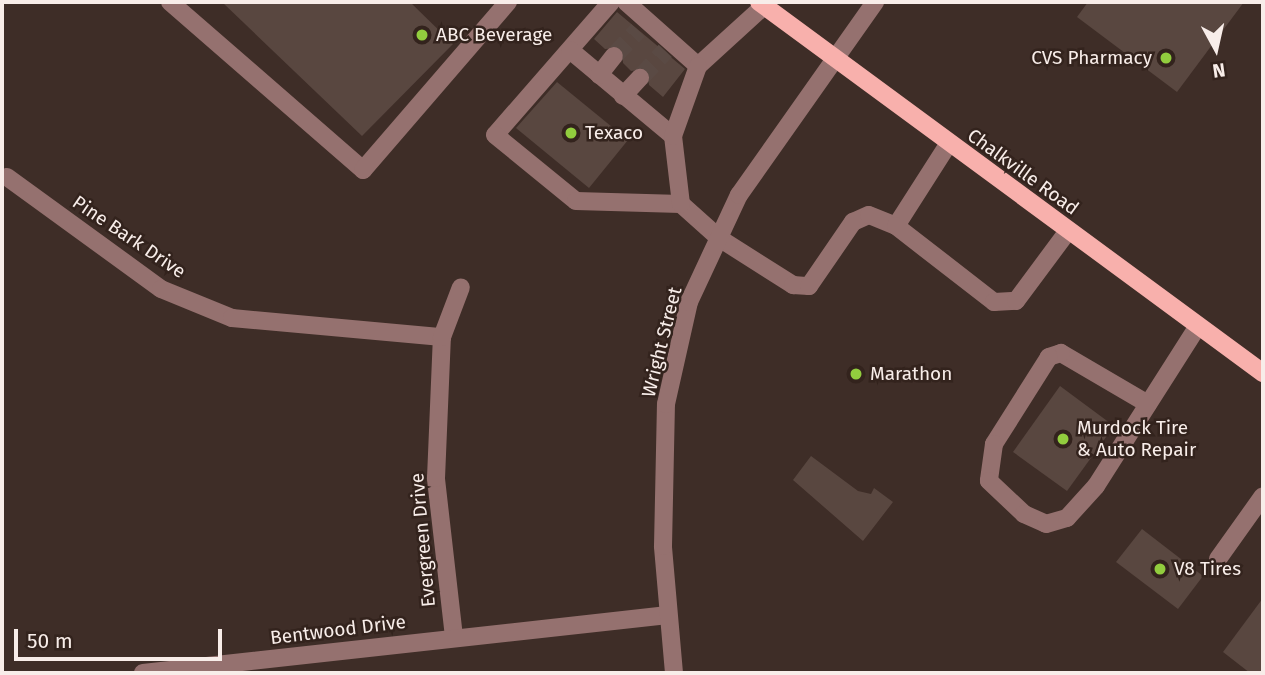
<!DOCTYPE html>
<html>
<head>
<meta charset="utf-8">
<style>
  body { margin:0 }
  #map { position:relative; width:1265px; height:675px; overflow:hidden; background:#3e2d27; font-family:"Fira Sans",sans-serif }
  div>[style] { position:absolute }
  [style*='--x'] { left:calc(var(--x)*1px); top:calc(var(--y)*1px); width:calc(var(--w)*1px); rotate:calc(var(--a)*1deg) }
  .building>* { inset:0; background:#594740 }
  .minor-tunnel>* { height:18px; margin-top:-9px; transform-origin:0; background:repeating-linear-gradient(90deg,#5a4a44 0 18px,transparent 0 27px) }
  .minor>* { height:18px; margin:-9px; padding:0 9px; transform-origin:9px; border-radius:9px; background:#95716f }
  .major>* { height:18px; margin:-9px; padding:0 9px; transform-origin:9px; border-radius:9px; background:#f8b0ac }
  .dots>* { width:19px; height:19px; translate:-50% -50%; box-sizing:border-box; border:4px solid #33231d; border-radius:50% }
  span { translate:-50% -50%; white-space:nowrap; text-align:center; line-height:1.15; -webkit-text-stroke:5px #33231d; paint-order:stroke }
  .poi-label { font-size:19px; color:#f8ede9 }
  .left { translate:0 -50%; text-align:left }
  .right { translate:-100% -50%; text-align:right }
  .street-label { font-size:19px; color:#f8ede9 }
  .frame { position:absolute; inset:0; border:4px solid #f8ede9; pointer-events:none }
  .north { position:absolute; left:1181px; top:14px; width:70px; height:70px; -webkit-text-stroke:5px #33231d; paint-order:stroke; rotate:172deg; font-size:19px; font-weight:700; line-height:28px; text-align:center; color:#f8ede9 }
  .north::after { content:''; display:block; margin:auto; width:24px; height:32px; background:#f8ede9; clip-path:polygon(50% 0,100% 100%,50% 72%,0 100%) }
  .scale { position:absolute; left:14px; top:629px; width:208px; height:32px; box-sizing:border-box; border:4px solid #f8ede9; border-top:0; padding-left:9px; font-size:21px; line-height:24px; white-space:nowrap; color:#f8ede9; -webkit-text-stroke:5px #33231d; paint-order:stroke }
</style>
</head>
<body>
<div id="map">
  <div class="building">
    <i style="clip-path:polygon(222px 2px,410px 2px,453px 44px,362px 136px)"></i>
    <i style="clip-path:polygon(1088px 2px,1244px 2px,1177px 92px,1077px 17px)"></i>
    <i style="clip-path:polygon(617px 12px,685px 69px,663px 97px,649px 85px,647px 69px,631px 71px,623px 63px,622px 48px,605px 49px,594px 39px)"></i>
    <i style="clip-path:polygon(557px 82px,628px 140px,589px 188px,516px 128px)"></i>
    <i style="clip-path:polygon(1060px 386px,1114px 426px,1067px 491px,1013px 452px)"></i>
    <i style="clip-path:polygon(811px 456px,858px 491px,871px 494px,874px 488px,893px 502px,863px 541px,793px 480px)"></i>
    <i style="clip-path:polygon(1142px 529px,1203px 576px,1178px 609px,1116px 562px)"></i>
    <i style="clip-path:polygon(1263px 598px,1263px 673px,1250px 673px,1223px 652px)"></i>
  </div>
  <div class="minor-tunnel">
    <i style="--x:614;--y:56;--w:35;--a:-47"></i>
    <i style="--x:640;--y:78;--w:37;--a:-47"></i>
  </div>
  <div class="minor">
    <i style="--x:170;--y:2;--w:256;--a:41"></i>
    <i style="--x:363;--y:170;--w:222;--a:-49.2"></i>
    <i style="--x:611;--y:2;--w:176;--a:131.1"></i>
    <i style="--x:495;--y:135;--w:104;--a:39.2"></i>
    <i style="--x:576;--y:201;--w:105;--a:1.6"></i>
    <i style="--x:681;--y:204;--w:51;--a:41.8"></i>
    <i style="--x:719;--y:238;--w:88;--a:32.4"></i>
    <i style="--x:793;--y:285;--w:16;--a:4"></i>
    <i style="--x:809;--y:286;--w:78;--a:-55.5"></i>
    <i style="--x:853;--y:222;--w:17;--a:-24"></i>
    <i style="--x:869;--y:215;--w:29;--a:22"></i>
    <i style="--x:626;--y:2;--w:96;--a:41.6"></i>
    <i style="--x:698;--y:66;--w:89;--a:-42.3"></i>
    <i style="--x:570;--y:50;--w:134;--a:39.9"></i>
    <i style="--x:599;--y:75;--w:24;--a:-52"></i>
    <i style="--x:623;--y:96;--w:25;--a:-47"></i>
    <i style="--x:949;--y:143;--w:98;--a:122.6"></i>
    <i style="--x:896;--y:226;--w:124;--a:37.8"></i>
    <i style="--x:994;--y:302;--w:22;--a:-3"></i>
    <i style="--x:1016;--y:301;--w:87;--a:-53.4"></i>
    <i style="--x:7;--y:177;--w:190;--a:36"></i>
    <i style="--x:161;--y:289;--w:77;--a:22.2"></i>
    <i style="--x:232;--y:318;--w:211;--a:5.2"></i>
    <i style="--x:681;--y:204;--w:68;--a:-96.7"></i>
    <i style="--x:673;--y:136;--w:74;--a:-70.3"></i>
    <i style="--x:1148;--y:404;--w:101;--a:-149.6"></i>
    <i style="--x:1061;--y:353;--w:13;--a:162"></i>
    <i style="--x:1049;--y:357;--w:103;--a:122.3"></i>
    <i style="--x:994;--y:444;--w:37;--a:98"></i>
    <i style="--x:989;--y:481;--w:48;--a:43.3"></i>
    <i style="--x:1024;--y:514;--w:24;--a:24"></i>
    <i style="--x:1046;--y:524;--w:22;--a:-16"></i>
    <i style="--x:1067;--y:518;--w:43;--a:-47.8"></i>
    <i style="--x:1096;--y:486;--w:190;--a:-57.5"></i>
    <i style="--x:1218;--y:559;--w:77;--a:-54.5"></i>
    <i style="--x:454;--y:637;--w:160;--a:-96.5"></i>
    <i style="--x:436;--y:478;--w:141;--a:-87.6"></i>
    <i style="--x:442;--y:337;--w:53;--a:-69.2"></i>
    <i style="--x:143;--y:673;--w:528;--a:-6.3"></i>
    <i style="--x:674;--y:673;--w:127;--a:-95"></i>
    <i style="--x:663;--y:546;--w:142;--a:-88.8"></i>
    <i style="--x:666;--y:404;--w:105;--a:-77.3"></i>
    <i style="--x:689;--y:302;--w:118;--a:-65"></i>
    <i style="--x:739;--y:195;--w:236;--a:-54.8"></i>
  </div>
  <div class="major">
    <i style="--x:759;--y:2;--w:626;--a:36.36"></i>
  </div>
  <div class="dots">
    <i style="left:422px;top:35px;background:#92cd3e"></i>
    <i style="left:1166px;top:58px;background:#92cd3e"></i>
    <i style="left:571px;top:133px;background:#92cd3e"></i>
    <i style="left:856px;top:374px;background:#92cd3e"></i>
    <i style="left:1063px;top:439px;background:#92cd3e"></i>
    <i style="left:1160px;top:569px;background:#92cd3e"></i>
  </div>
  <div class="poi-label">
    <span class="left" style="left:436px;top:35px">ABC Beverage</span>
    <span class="right" style="left:1152px;top:58px">CVS Pharmacy</span>
    <span class="left" style="left:585px;top:133px">Texaco</span>
    <span class="left" style="left:870px;top:374px">Marathon</span>
    <span class="left" style="left:1077px;top:439px">Murdock Tire<br>&amp; Auto Repair</span>
    <span class="left" style="left:1174px;top:569px">V8 Tires</span>
  </div>
  <div class="street-label">
    <span style="left:1023px;top:172px;rotate:36deg">Chalkville Road</span>
    <span style="left:129px;top:237px;rotate:34deg">Pine Bark Drive</span>
    <span style="left:662px;top:342px;rotate:-76deg">Wright Street</span>
    <span style="left:423px;top:540px;rotate:-95deg">Evergreen Drive</span>
    <span style="left:338px;top:630px;rotate:-7deg">Bentwood Drive</span>
  </div>
  <div class="frame"></div>
  <div class="north">N</div>
  <div class="scale">50 m</div>
</div>
</body>
</html>
